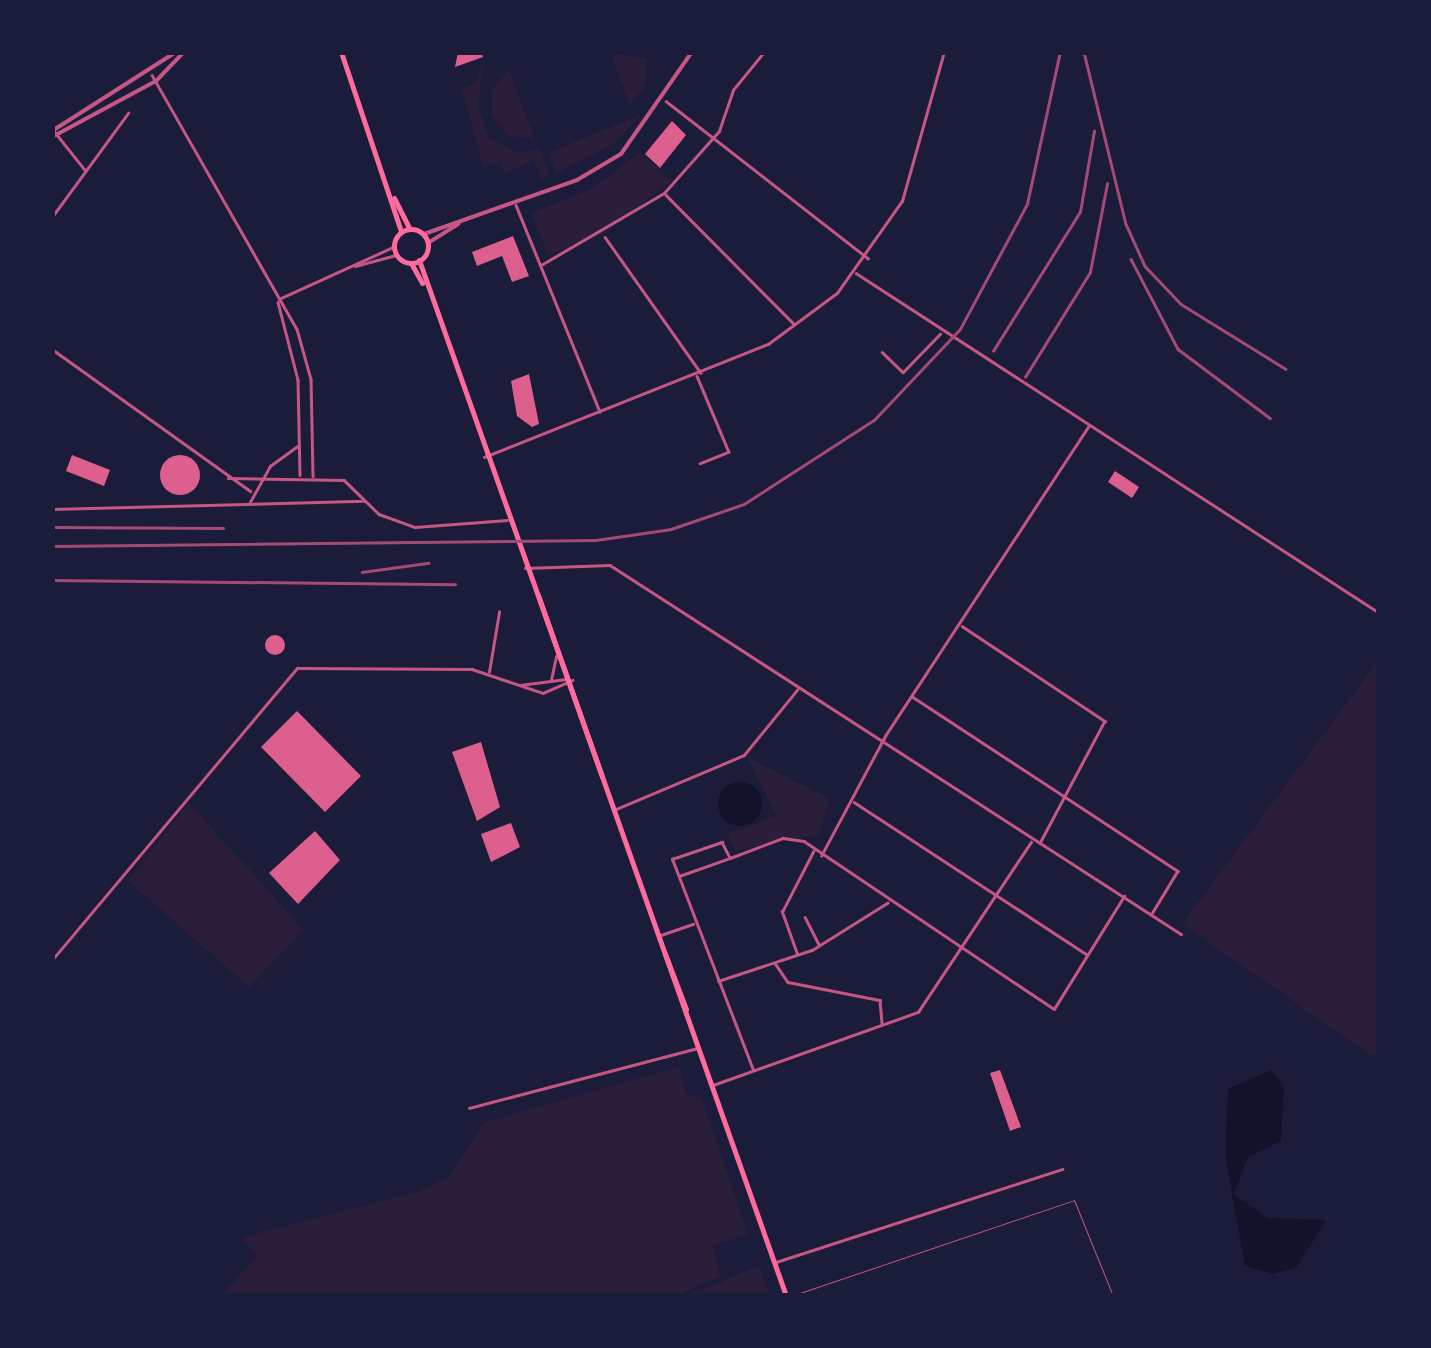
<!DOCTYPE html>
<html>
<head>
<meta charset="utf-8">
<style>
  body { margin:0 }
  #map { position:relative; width:1431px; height:1348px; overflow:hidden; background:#1b1b3a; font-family:Raleway,sans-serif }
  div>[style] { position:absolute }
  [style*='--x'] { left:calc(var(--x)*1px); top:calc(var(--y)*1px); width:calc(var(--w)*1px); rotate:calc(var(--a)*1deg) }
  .green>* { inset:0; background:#2a1e3b }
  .water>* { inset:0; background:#12122b }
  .round { border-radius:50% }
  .building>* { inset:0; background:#dd5f8e }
  .service>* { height:1px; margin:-0.5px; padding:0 0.5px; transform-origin:0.5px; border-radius:0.5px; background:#c65784 }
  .minor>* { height:2.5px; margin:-1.25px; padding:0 1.25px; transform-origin:1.25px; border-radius:1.25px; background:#c65784 }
  .tertiary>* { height:4px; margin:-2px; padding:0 2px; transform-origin:2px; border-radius:2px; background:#c65784 }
  .primary>* { height:5px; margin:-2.5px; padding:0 2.5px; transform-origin:2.5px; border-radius:2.5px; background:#ff6b9d }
  .primary>.ring { margin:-2.5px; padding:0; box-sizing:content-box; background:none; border:5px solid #ff6b9d; border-radius:50% }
  .rail>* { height:2.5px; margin:-1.25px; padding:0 1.25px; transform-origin:1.25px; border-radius:1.25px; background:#a44b75 }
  span { translate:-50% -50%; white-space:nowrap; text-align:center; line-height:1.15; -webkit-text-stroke:10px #1b1b3a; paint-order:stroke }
  .frame { position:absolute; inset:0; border:55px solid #1b1b3a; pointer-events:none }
</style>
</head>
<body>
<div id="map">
  <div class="green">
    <i style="clip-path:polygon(610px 53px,646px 59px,646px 85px,630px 105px)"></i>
    <i style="clip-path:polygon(483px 62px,478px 108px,489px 137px,516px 153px,540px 149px,549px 175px,541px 179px,534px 160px,504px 173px,500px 162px,483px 167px,462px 89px,475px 84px)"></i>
    <i style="clip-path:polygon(509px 70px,535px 140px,509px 136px,492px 116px,492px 90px)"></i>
    <i style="clip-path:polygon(641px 115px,615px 143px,556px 174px,550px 152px)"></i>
    <i style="clip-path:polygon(640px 152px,671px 181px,608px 231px,548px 256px,532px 213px,592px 189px)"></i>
    <i style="clip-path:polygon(1378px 661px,1378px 1055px,1371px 1055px,1182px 924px)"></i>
    <i style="clip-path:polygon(747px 757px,830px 799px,819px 834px,735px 851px,727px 834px,777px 816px)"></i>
    <i style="clip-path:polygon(189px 803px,304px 930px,249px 987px,128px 881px)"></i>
    <i style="clip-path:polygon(679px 1067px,686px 1094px,701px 1097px,748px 1234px,713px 1246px,720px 1277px,674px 1296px,222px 1295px,258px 1255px,240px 1238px,417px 1192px,450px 1176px,484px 1122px)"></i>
    <i style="clip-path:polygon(759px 1265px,769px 1295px,686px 1295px,717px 1284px)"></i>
  </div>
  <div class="water">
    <i class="round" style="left:718px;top:782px;width:44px;height:44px"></i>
    <i style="clip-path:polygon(1271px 1070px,1284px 1088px,1281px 1141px,1248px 1157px,1234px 1194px,1267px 1218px,1326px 1220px,1297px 1267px,1273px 1274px,1245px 1266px,1225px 1154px,1228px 1089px)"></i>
  </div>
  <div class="building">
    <i style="clip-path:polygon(458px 52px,481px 52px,483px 57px,455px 67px)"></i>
    <i style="clip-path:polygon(672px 121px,686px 135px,660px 168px,645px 154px)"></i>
    <i style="clip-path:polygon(513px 236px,529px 276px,512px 282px,502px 256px,477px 266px,472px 252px)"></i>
    <i style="clip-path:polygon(529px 374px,539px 424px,532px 427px,517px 416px,511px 381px)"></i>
    <i style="clip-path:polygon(72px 455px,110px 470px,104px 486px,66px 471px)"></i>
    <i class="round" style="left:160px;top:455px;width:40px;height:40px"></i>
    <i style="clip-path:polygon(1115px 471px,1139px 487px,1132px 498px,1108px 482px)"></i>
    <i class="round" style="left:265px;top:635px;width:20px;height:20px"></i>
    <i style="clip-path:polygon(297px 711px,361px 776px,325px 812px,261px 747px)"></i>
    <i style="clip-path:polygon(481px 742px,500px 807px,477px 821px,452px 752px)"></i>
    <i style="clip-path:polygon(511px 823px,520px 847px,491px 862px,481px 834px)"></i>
    <i style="clip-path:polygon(315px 831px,340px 860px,298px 904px,269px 873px)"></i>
    <i style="clip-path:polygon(1000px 1070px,1021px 1127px,1010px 1131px,990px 1073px)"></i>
  </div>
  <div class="service">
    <i style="--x:791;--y:1296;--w:299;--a:-18.7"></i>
    <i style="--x:1074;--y:1200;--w:104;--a:67.9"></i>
  </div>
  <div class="minor">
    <i style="--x:152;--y:75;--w:292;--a:60.3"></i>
    <i style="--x:297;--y:329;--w:52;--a:74.4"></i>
    <i style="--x:311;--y:379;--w:97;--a:88.8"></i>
    <i style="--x:666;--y:101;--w:256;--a:37.9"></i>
    <i style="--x:54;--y:131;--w:50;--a:51.5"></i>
    <i style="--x:666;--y:195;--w:182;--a:45.2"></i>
    <i style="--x:516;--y:205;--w:223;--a:67.9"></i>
    <i style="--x:52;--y:217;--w:129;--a:-53.8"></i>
    <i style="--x:605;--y:237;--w:166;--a:54.8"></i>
    <i style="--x:541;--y:265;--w:143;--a:-30.3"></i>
    <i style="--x:664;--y:193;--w:83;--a:-48.4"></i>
    <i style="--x:719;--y:131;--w:43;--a:-71.1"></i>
    <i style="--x:733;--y:90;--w:49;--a:-50.8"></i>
    <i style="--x:355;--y:266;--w:42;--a:-15"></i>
    <i style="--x:856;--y:273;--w:622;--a:33"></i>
    <i style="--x:279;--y:299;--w:125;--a:-24.5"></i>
    <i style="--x:278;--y:302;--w:81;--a:75.6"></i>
    <i style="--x:298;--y:380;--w:95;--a:88.8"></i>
    <i style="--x:52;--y:349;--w:244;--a:35.6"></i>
    <i style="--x:882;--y:352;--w:29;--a:44"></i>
    <i style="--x:903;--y:372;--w:53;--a:-45.8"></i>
    <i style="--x:697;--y:376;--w:82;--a:67.2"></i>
    <i style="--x:729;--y:452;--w:31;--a:158"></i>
    <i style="--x:484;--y:457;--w:306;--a:-21.7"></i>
    <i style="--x:768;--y:344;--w:86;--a:-36.5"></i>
    <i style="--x:837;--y:293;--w:113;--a:-54.8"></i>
    <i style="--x:902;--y:201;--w:155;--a:-74.3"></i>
    <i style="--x:228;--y:478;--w:116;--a:1"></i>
    <i style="--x:344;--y:480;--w:49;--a:44.2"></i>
    <i style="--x:379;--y:514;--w:38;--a:20"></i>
    <i style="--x:415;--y:527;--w:92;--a:-4.4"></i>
    <i style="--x:250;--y:502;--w:41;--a:-60.9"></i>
    <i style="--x:270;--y:466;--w:34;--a:-36"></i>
    <i style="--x:52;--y:509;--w:312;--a:-1.5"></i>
    <i style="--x:525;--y:568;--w:85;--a:-2"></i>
    <i style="--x:610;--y:565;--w:680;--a:32.87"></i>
    <i style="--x:962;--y:626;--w:172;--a:33.6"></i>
    <i style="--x:1105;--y:721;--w:138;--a:118"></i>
    <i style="--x:489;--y:672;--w:61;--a:-80.5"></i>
    <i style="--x:551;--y:680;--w:24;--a:-78"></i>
    <i style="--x:520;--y:685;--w:46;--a:-7.4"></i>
    <i style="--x:913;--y:697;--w:317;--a:33.3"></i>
    <i style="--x:1178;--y:871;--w:50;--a:121.2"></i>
    <i style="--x:854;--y:802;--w:277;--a:33.2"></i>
    <i style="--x:614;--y:810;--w:141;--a:-22.9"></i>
    <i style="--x:744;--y:755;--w:84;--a:-50.8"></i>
    <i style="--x:821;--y:856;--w:136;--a:-61.9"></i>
    <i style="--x:885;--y:736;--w:370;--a:-56.7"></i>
    <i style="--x:679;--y:876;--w:51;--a:-19.5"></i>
    <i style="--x:805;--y:917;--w:30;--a:63"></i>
    <i style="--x:658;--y:936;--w:37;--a:-19"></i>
    <i style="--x:797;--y:954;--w:45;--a:-109.7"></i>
    <i style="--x:782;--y:912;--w:68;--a:-62.7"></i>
    <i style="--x:52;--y:960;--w:381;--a:-50"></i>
    <i style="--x:297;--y:668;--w:175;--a:0.3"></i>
    <i style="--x:472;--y:669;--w:75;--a:18.7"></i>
    <i style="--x:543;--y:693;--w:32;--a:-24"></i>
    <i style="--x:775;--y:963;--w:23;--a:56"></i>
    <i style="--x:788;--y:982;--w:94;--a:11.1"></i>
    <i style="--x:880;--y:1000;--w:24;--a:85"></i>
    <i style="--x:718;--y:981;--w:99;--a:-18.3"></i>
    <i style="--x:812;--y:950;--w:89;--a:-32.1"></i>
    <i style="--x:753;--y:1070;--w:226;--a:-111"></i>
    <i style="--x:672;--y:859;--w:53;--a:-18.8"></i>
    <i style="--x:722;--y:842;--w:18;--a:63"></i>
    <i style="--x:730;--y:858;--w:57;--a:-20.7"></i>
    <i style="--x:783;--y:838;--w:21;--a:8"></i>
    <i style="--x:804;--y:841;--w:301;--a:33.9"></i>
    <i style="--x:1054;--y:1009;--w:133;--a:-58.2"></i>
    <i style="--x:713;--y:1085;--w:218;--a:-19.6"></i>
    <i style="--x:918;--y:1012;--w:204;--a:-56.4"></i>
    <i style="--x:469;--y:1108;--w:236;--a:-14.7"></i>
    <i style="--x:776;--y:1262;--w:301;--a:-18"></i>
  </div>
  <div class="tertiary">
    <i style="--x:52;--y:131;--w:147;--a:-32.5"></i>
    <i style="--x:52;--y:137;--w:118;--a:-28.3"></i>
    <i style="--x:156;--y:81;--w:40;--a:-46"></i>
    <i style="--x:424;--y:234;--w:162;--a:-19.4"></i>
    <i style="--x:577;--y:180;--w:51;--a:-30.6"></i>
    <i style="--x:621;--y:154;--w:124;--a:-55.2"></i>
    <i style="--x:428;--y:243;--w:36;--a:-32"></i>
  </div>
  <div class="primary">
    <i style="--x:341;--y:52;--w:189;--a:71.5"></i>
    <i style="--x:394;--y:198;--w:34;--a:63"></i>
    <i class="ring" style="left:394px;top:229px;width:29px;height:29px"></i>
    <i style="--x:419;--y:260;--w:1099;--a:70.49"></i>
    <i style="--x:411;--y:263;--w:23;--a:61"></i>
    <i style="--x:538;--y:595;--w:193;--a:70.6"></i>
    <i style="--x:665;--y:954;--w:59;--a:69.1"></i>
  </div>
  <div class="rail">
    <i style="--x:1084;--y:52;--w:177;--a:76.3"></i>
    <i style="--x:1126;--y:224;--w:46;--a:65.7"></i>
    <i style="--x:1145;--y:266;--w:52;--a:46.5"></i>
    <i style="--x:1181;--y:304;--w:123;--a:31.8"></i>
    <i style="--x:1131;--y:259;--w:102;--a:62.4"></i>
    <i style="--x:1178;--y:349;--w:115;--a:36.9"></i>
    <i style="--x:993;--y:351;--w:164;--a:-58"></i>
    <i style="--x:1080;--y:212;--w:82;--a:-80.2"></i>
    <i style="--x:1025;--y:377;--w:123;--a:-58.2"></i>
    <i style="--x:1090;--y:272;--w:90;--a:-79.1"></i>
    <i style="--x:52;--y:527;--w:171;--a:0.3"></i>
    <i style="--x:52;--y:546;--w:544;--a:-0.63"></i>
    <i style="--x:596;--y:540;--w:76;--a:-8.3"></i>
    <i style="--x:671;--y:529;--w:77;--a:-18.9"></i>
    <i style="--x:744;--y:504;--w:155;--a:-32.9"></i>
    <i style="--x:874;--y:420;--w:125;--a:-46.6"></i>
    <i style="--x:960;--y:329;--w:142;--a:-61.8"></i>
    <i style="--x:1027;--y:204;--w:156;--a:-77.8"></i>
    <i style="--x:362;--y:572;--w:67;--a:-7.8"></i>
    <i style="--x:52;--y:580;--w:403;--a:0.6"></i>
  </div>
  <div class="frame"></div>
</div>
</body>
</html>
